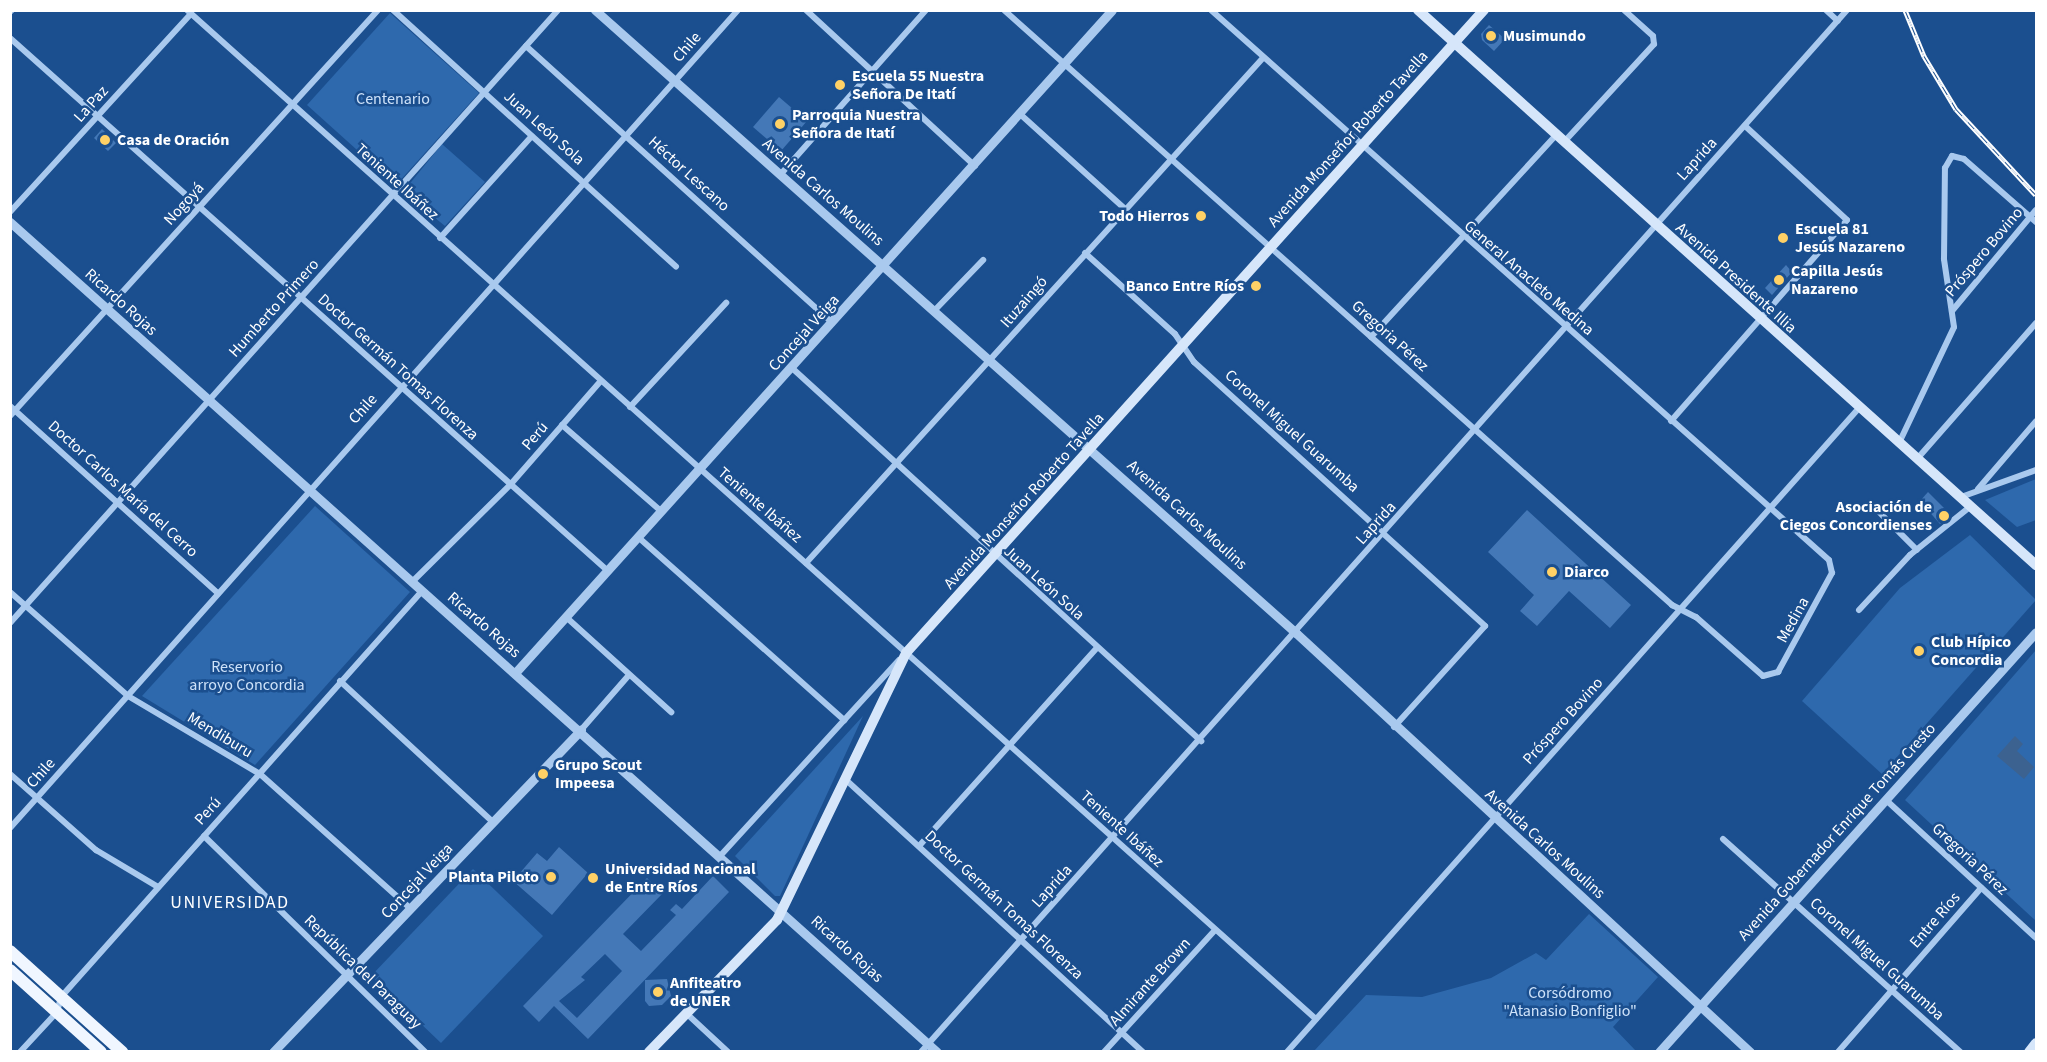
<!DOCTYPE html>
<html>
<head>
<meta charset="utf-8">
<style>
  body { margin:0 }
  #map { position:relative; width:2047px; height:1062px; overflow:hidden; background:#1b4f8f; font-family:"Source Sans 3",sans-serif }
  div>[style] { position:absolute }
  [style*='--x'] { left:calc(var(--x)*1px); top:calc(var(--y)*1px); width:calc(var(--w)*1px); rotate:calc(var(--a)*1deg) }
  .green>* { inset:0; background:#2e69ad }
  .water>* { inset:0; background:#3c6290 }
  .building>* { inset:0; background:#4478b7 }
  .minor>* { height:6px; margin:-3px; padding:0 3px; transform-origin:3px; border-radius:3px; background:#a9c9ee }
  .tertiary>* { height:9px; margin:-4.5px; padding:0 4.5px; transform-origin:4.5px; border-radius:4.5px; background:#a9c9ee }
  .secondary>* { height:10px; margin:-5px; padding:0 5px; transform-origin:5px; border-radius:5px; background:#d6e6fa }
  .primary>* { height:12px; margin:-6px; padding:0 6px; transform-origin:6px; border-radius:6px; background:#f0f6ff }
  .rail>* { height:5px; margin-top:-2.5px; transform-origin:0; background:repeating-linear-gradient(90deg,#1b4f8f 0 9px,#fff 0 18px); box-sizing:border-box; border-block:2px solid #fff }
  .dots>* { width:16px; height:16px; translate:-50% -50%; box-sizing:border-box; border:3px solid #1b4f8f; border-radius:50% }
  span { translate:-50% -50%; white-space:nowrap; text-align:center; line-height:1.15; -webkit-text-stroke:5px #1b4f8f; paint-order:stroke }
  .poi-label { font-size:16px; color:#fff; font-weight:700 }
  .left { translate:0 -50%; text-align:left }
  .right { translate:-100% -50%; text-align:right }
  .street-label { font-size:16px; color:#fff }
  .park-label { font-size:16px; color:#cfe3fa }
  .neighbourhood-label { font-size:18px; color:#fff; letter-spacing:1.5px }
  .frame { position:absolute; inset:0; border:12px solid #fff; pointer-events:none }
</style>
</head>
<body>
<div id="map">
  <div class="green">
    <i style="clip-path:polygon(390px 13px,479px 93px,396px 185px,307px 105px)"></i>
    <i style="clip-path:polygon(442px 144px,485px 182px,445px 226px,403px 192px)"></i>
    <i style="clip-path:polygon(2036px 479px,2036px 520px,2017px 527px,1985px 500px)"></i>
    <i style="clip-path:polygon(315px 506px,410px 592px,255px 765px,142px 696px)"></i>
    <i style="clip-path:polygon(1970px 535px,2036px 600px,1882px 774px,1802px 701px,1900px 588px)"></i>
    <i style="clip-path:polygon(2036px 650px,2036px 921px,1905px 800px)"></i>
    <i style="clip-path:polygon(863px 716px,780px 896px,775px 896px,735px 856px)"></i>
    <i style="clip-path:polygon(473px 869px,543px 936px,441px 1043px,371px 976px)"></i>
    <i style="clip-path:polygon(1589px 914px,1658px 977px,1613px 1027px,1636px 1051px,1314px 1051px,1366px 995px,1422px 997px,1491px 978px,1536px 953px,1546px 960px)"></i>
  </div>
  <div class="water">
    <i style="clip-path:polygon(2015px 736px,2023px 744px,2017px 751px,2034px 767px,2024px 779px,1997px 756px)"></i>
  </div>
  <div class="building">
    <i style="clip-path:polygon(1489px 25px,1505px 39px,1494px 51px,1482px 40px,1481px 34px)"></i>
    <i style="clip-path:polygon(779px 97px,807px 121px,781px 151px,753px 127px)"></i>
    <i style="clip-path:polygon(102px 129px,116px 143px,108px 151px,94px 138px)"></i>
    <i style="clip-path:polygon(1786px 265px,1792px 272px,1772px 295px,1765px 288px)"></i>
    <i style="clip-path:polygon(1928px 492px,1951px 515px,1940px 524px,1920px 501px)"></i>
    <i style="clip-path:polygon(1527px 510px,1631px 605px,1610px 628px,1569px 591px,1537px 626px,1520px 611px,1534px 595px,1488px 552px)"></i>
    <i style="clip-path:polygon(559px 847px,588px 873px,552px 915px,513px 881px,537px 853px,547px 861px)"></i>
    <i style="clip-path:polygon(evenodd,713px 876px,729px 892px,588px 1039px,554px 1006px,539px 1022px,523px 1006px,647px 878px,663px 893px,623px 934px,641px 951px,676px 915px,670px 910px,676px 904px,682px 909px,713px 876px,605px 954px,622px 971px,577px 1018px,559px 1001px,585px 980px,581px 977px,605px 954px)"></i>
    <i style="clip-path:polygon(667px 979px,671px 996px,662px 1005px,649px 1006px,645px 1001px,645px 980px)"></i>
  </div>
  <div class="minor">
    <i style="--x:187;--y:10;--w:1514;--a:41.79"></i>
    <i style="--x:393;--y:10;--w:382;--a:42.2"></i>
    <i style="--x:806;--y:10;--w:230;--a:42.7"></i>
    <i style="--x:1004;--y:10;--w:895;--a:41.69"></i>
    <i style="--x:1672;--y:605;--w:27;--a:27"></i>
    <i style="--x:1696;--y:617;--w:89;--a:41.4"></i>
    <i style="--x:1763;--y:676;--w:16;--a:-15"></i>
    <i style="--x:1778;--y:672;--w:113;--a:-61.4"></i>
    <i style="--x:1832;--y:573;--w:13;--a:-103"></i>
    <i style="--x:1829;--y:560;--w:827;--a:-138.33"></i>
    <i style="--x:1826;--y:10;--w:16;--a:43"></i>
    <i style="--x:10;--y:12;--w:3;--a:-45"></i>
    <i style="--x:10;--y:38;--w:801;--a:41.71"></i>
    <i style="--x:526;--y:46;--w:413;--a:42.1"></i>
    <i style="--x:1020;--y:114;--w:142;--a:42.1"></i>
    <i style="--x:1564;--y:142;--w:133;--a:-47.4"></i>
    <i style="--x:1654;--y:44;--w:8;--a:-97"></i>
    <i style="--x:1653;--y:36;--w:39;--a:-138"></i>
    <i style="--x:780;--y:175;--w:220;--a:-48.5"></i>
    <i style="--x:10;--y:212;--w:268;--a:-47.6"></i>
    <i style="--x:440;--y:238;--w:137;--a:-48"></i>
    <i style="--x:1085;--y:253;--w:121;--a:42"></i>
    <i style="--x:1175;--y:334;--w:34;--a:56"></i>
    <i style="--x:1194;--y:362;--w:393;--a:42.2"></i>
    <i style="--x:1485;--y:626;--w:136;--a:132"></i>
    <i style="--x:934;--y:311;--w:71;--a:-46.1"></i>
    <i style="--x:1952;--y:311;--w:131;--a:-50.3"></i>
    <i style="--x:1371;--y:337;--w:274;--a:-47.5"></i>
    <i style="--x:792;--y:368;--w:554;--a:42.36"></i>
    <i style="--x:10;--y:406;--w:280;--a:42"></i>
    <i style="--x:630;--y:407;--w:142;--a:-47.3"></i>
    <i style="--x:10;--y:416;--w:548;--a:-47.81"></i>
    <i style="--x:1671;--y:421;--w:267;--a:-48.8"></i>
    <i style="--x:1847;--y:220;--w:139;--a:-137.3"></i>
    <i style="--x:562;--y:425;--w:131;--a:41"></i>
    <i style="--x:1899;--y:443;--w:128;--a:-64.6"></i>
    <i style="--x:1954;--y:327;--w:69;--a:-98.4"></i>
    <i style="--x:1944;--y:259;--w:91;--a:-89.4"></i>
    <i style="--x:1945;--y:168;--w:14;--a:-60"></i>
    <i style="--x:1952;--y:156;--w:12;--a:14"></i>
    <i style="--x:1964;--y:159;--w:96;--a:41.2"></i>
    <i style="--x:1917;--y:459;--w:181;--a:-48.8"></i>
    <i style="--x:1978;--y:489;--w:89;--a:-49.5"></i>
    <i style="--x:1961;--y:497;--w:80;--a:-19.8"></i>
    <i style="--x:1873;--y:506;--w:62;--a:45"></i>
    <i style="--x:638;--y:537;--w:276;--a:41.6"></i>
    <i style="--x:806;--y:563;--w:681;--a:-47.86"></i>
    <i style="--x:412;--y:582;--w:138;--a:-44.7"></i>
    <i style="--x:510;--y:485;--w:137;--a:-48.9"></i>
    <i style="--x:10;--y:592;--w:157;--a:41.4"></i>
    <i style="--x:128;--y:696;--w:153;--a:30.6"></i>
    <i style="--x:260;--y:774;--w:203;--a:41.8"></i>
    <i style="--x:1859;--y:610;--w:75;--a:-47.2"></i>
    <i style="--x:1910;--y:555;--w:78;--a:-38.8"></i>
    <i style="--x:566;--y:617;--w:142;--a:42.1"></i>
    <i style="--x:10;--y:623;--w:822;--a:-48.2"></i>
    <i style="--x:340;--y:681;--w:208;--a:42.7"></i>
    <i style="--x:581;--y:730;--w:73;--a:-48.9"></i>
    <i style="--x:10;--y:774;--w:115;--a:41.5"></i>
    <i style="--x:96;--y:850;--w:72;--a:30.8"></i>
    <i style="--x:845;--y:779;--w:404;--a:42.5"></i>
    <i style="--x:1886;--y:800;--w:204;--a:42.6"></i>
    <i style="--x:10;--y:828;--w:1095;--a:-48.33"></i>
    <i style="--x:204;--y:836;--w:309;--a:44.3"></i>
    <i style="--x:1723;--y:839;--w:319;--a:41.9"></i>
    <i style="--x:920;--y:845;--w:265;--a:-48.1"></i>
    <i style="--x:721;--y:855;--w:264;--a:-47.6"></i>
    <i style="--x:686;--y:1013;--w:57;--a:42.9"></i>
    <i style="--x:20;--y:1052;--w:54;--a:-47.2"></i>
    <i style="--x:57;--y:1012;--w:16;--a:-75"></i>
    <i style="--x:61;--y:997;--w:543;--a:-48.36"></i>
    <i style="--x:921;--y:1052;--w:1394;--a:-48.37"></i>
    <i style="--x:1104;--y:1052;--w:165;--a:-47.7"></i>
    <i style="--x:1287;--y:1052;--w:861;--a:-48.39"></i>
    <i style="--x:1838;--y:1052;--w:218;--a:-48.9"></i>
  </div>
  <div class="tertiary">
    <i style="--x:595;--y:10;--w:938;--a:41.63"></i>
    <i style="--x:1296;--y:633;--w:618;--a:42.7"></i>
    <i style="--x:10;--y:222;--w:1244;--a:41.84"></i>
    <i style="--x:515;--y:673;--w:892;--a:-48"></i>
    <i style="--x:273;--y:1052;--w:446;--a:-46.3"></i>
    <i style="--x:1659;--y:1052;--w:564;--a:-48.09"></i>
  </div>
  <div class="secondary">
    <i style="--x:1418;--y:10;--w:831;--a:41.93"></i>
    <i style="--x:649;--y:1052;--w:184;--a:-45.9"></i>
    <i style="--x:777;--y:920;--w:297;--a:-64.2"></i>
    <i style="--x:906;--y:653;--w:865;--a:-48.05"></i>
    <i style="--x:2029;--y:1052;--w:11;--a:-52"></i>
  </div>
  <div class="primary">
    <i style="--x:10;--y:951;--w:151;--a:42"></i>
    <i style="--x:10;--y:970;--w:122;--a:42"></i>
  </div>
  <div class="rail">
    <i style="--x:1905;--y:10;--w:50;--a:67.6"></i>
    <i style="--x:1924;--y:56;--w:62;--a:58.9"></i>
    <i style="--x:1956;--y:109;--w:117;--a:47.1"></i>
  </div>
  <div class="dots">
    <i style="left:1491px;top:36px;background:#ffd166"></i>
    <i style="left:840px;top:85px;background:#ffd166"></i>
    <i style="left:780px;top:124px;background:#ffd166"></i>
    <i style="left:105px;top:140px;background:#ffd166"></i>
    <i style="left:1201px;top:216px;background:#ffd166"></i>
    <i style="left:1783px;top:238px;background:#ffd166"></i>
    <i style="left:1779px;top:280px;background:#ffd166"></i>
    <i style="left:1256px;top:286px;background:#ffd166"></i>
    <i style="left:1944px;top:516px;background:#ffd166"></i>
    <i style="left:1552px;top:572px;background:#ffd166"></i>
    <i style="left:1919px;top:651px;background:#ffd166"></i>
    <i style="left:543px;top:774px;background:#ffd166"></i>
    <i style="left:551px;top:877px;background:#ffd166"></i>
    <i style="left:593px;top:878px;background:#ffd166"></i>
    <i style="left:658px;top:992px;background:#ffd166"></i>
  </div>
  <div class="poi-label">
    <span class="left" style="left:1503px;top:36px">Musimundo</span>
    <span class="left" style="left:852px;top:85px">Escuela 55 Nuestra<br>Señora De Itatí</span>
    <span class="left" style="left:792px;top:124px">Parroquia Nuestra<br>Señora de Itatí</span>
    <span class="left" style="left:117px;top:140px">Casa de Oración</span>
    <span class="right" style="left:1189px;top:216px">Todo Hierros</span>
    <span class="left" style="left:1795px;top:238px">Escuela 81<br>Jesús Nazareno</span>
    <span class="left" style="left:1791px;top:280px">Capilla Jesús<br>Nazareno</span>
    <span class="right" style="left:1244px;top:286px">Banco Entre Ríos</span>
    <span class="right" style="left:1932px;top:516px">Asociación de<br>Ciegos Concordienses</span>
    <span class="left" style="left:1564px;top:572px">Diarco</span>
    <span class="left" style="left:1931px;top:651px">Club Hípico<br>Concordia</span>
    <span class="left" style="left:555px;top:774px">Grupo Scout<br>Impeesa</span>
    <span class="left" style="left:605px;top:878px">Universidad Nacional<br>de Entre Ríos</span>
    <span class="right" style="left:539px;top:877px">Planta Piloto</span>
    <span class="left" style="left:670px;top:992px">Anfiteatro<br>de UNER</span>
  </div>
  <div class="street-label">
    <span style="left:687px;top:47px;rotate:-49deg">Chile</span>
    <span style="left:91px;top:104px;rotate:-48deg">La Paz</span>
    <span style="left:544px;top:128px;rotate:42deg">Juan León Sola</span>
    <span style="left:1348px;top:139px;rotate:-48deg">Avenida Monseñor Roberto Tavella</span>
    <span style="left:1697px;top:159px;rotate:-48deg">Laprida</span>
    <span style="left:689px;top:174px;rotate:42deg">Héctor Lescano</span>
    <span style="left:397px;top:182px;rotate:42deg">Teniente Ibáñez</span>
    <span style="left:823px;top:192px;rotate:41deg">Avenida Carlos Moulins</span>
    <span style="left:184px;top:204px;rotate:-48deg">Nogoyá</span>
    <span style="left:1984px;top:252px;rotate:-50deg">Próspero Bovino</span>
    <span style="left:1529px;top:278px;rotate:41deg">General Anacleto Medina</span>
    <span style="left:1736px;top:278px;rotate:42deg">Avenida Presidente Illia</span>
    <span style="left:121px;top:302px;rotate:42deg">Ricardo Rojas</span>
    <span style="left:1024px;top:302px;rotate:-49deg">Ituzaingó</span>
    <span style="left:274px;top:308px;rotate:-48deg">Humberto Primero</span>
    <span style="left:804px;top:333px;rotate:-48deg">Concejal Veiga</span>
    <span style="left:1390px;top:336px;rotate:42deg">Gregoria Pérez</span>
    <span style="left:398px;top:367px;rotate:42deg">Doctor Germán Tomas Florenza</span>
    <span style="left:363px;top:409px;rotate:-48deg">Chile</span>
    <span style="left:1292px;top:431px;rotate:42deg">Coronel Miguel Guarumba</span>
    <span style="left:535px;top:436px;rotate:-50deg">Perú</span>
    <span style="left:123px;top:489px;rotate:42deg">Doctor Carlos María del Cerro</span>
    <span style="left:1024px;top:501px;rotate:-48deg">Avenida Monseñor Roberto Tavella</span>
    <span style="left:760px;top:505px;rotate:41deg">Teniente Ibáñez</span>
    <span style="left:1187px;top:515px;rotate:42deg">Avenida Carlos Moulins</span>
    <span style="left:1376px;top:523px;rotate:-48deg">Laprida</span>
    <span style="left:1044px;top:583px;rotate:42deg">Juan León Sola</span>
    <span style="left:1793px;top:620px;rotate:-61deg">Medina</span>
    <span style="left:484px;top:625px;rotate:41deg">Ricardo Rojas</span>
    <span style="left:1563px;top:721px;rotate:-48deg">Próspero Bovino</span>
    <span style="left:220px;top:735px;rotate:31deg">Mendiburu</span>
    <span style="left:41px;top:773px;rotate:-48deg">Chile</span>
    <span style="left:208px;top:811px;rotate:-48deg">Perú</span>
    <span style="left:1122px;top:829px;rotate:42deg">Teniente Ibáñez</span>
    <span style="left:1837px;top:832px;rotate:-48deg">Avenida Gobernador Enrique Tomás Cresto</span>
    <span style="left:1545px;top:844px;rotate:42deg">Avenida Carlos Moulins</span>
    <span style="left:1970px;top:859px;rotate:43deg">Gregoria Pérez</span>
    <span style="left:417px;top:881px;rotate:-47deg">Concejal Veiga</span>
    <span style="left:1052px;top:886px;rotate:-48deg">Laprida</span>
    <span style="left:1004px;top:905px;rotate:43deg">Doctor Germán Tomas Florenza</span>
    <span style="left:1935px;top:920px;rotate:-49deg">Entre Ríos</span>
    <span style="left:847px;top:949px;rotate:42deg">Ricardo Rojas</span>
    <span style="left:1877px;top:959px;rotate:42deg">Coronel Miguel Guarumba</span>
    <span style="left:363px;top:972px;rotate:44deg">República del Paraguay</span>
    <span style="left:1150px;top:982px;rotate:-48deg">Almirante Brown</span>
  </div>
  <div class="park-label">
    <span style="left:393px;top:99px">Centenario</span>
    <span style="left:247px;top:676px">Reservorio<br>arroyo Concordia</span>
    <span style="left:1570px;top:1002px">Corsódromo<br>"Atanasio Bonfiglio"</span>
  </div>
  <div class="neighbourhood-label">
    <span style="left:230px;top:903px">UNIVERSIDAD</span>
  </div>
  <div class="frame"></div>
</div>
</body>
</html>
